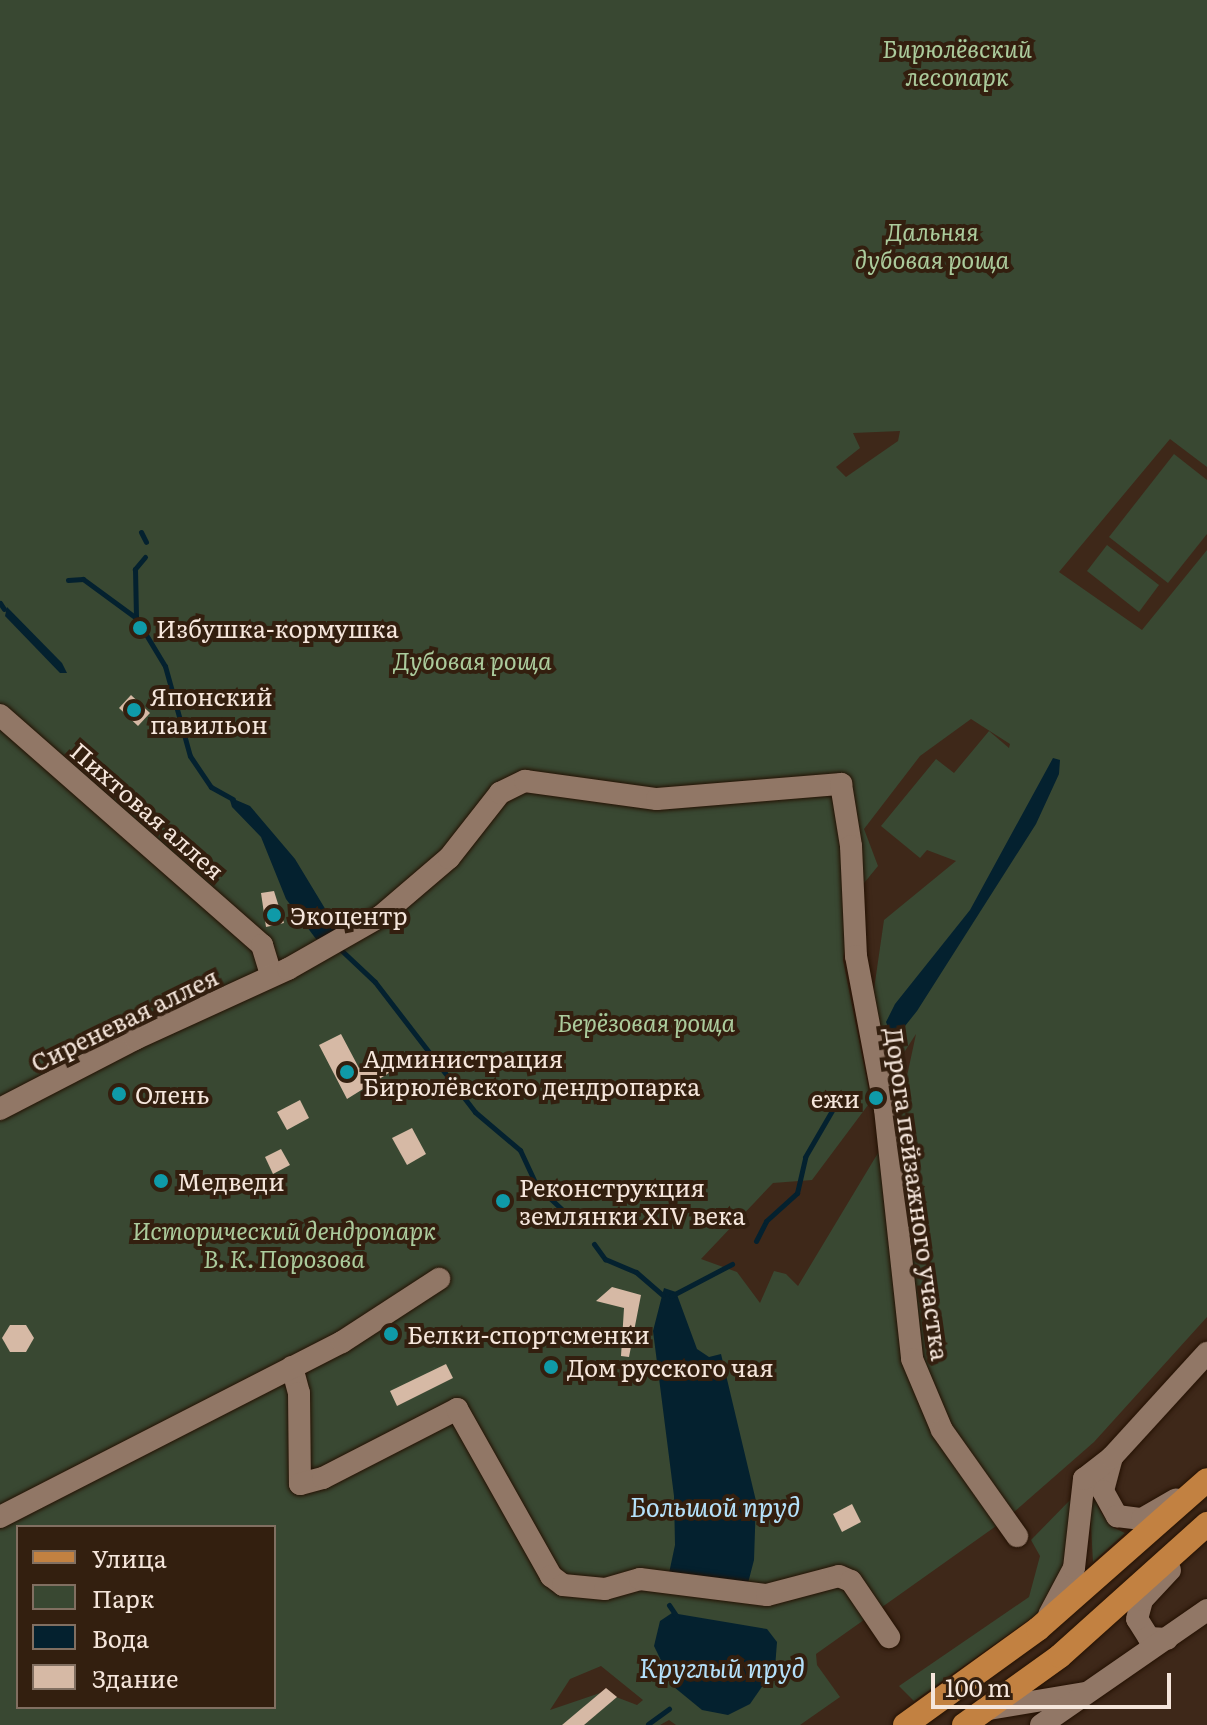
<!DOCTYPE html>
<html>
<head>
<meta charset="utf-8">
<style>
  body { margin:0 }
  #map { position:relative; width:1207px; height:1725px; overflow:hidden; background:#3e2819; font-family:Literata,serif }
  div>[style] { position:absolute }
  [style*='--x'] { left:calc(var(--x)*1px); top:calc(var(--y)*1px); width:calc(var(--w)*1px); rotate:calc(var(--a)*1deg) }
  .green>* { inset:0; background:#394832 }
  .water>* { inset:0; background:#04212f }
  .stream>* { height:5px; margin:-2.5px; padding:0 2.5px; transform-origin:2.5px; border-radius:2.5px; background:#04212f }
  .building>* { inset:0; background:#d6b9a5 }
  .roads { filter:drop-shadow(0 0 2px #241103) drop-shadow(0 0 2px #241103) }
  .minor>* { height:22px; margin:-11px; padding:0 11px; transform-origin:11px; border-radius:11px; background:#917766 }
  .major>* { height:24px; margin:-12px; padding:0 12px; transform-origin:12px; border-radius:12px; background:#c28141 }
  .dots>* { width:22px; height:22px; translate:-50% -50%; box-sizing:border-box; border:4px solid #331f0f; border-radius:50% }
  span { translate:-50% -50%; white-space:nowrap; text-align:center; line-height:1.15; -webkit-text-stroke:8px #331f0f; paint-order:stroke }
  .park-label { font-size:24px; color:#abcb9c; font-style:italic }
  .poi-label { font-size:24px; color:#f5e6dc }
  .left { translate:0 -50%; text-align:left }
  .right { translate:-100% -50%; text-align:right }
  .street-label { font-size:24px; color:#f5e6dc }
  .water-label { font-size:26px; color:#b4e1fb; font-style:italic }
  .legend { position:absolute; left:16px; top:1525px; width:260px; height:184px; box-sizing:border-box; background:#331f0f; border:2px solid #816f61; margin:0; padding:10px 14px; list-style:none; font-size:24px; color:#f5e6dc }
  .legend li { display:flex; align-items:center; gap:16px; height:40px }
  .legend b { width:40px; border:2px solid #816f61 }
  .scale { position:absolute; left:931px; top:1673px; width:240px; height:36px; box-sizing:border-box; border:4px solid #f5e6dc; border-top:0; padding-left:10px; font-size:24px; line-height:28px; white-space:nowrap; color:#f5e6dc; -webkit-text-stroke:6px #331f0f; paint-order:stroke }
</style>
</head>
<body>
<div id="map">
  <div class="green">
    <i style="clip-path:polygon(evenodd,0 0,1207px 0,1207px 467px,1170px 439px,1059px 572px,1142px 630px,1207px 550px,1207px 1317px,1094px 1442px,1006px 1519px,816px 1654px,817px 1665px,840px 1697px,800px 1725px,676px 1725px,669px 1720px,660px 1725px,0 1725px,0 0,900px 431px,898px 441px,846px 477px,836px 467px,860px 448px,853px 433px,900px 431px,0 0,971px 719px,1010px 744px,1009px 748px,989px 731px,954px 773px,936px 759px,881px 826px,920px 858px,927px 850px,956px 861px,884px 920px,872px 1003px,885px 1066px,892px 1071px,916px 1034px,901px 1104px,893px 1105px,901px 1170px,907px 1174px,888px 1199px,881px 1148px,798px 1286px,786px 1274px,774px 1271px,760px 1303px,737px 1272px,701px 1259px,773px 1183px,812px 1180px,871px 1101px,843px 960px,851px 899px,878px 866px,864px 829px,920px 756px,971px 719px,0 0,18px 1527px,274px 1527px,274px 1707px,18px 1707px,18px 1527px,0 0,601px 1666px,643px 1700px,637px 1705px,603px 1692px,550px 1710px,570px 1679px,601px 1666px)"></i>
    <i style="clip-path:polygon(1174px 454px,1207px 480px,1207px 534px,1168px 583px,1109px 537px)"></i>
    <i style="clip-path:polygon(1107px 545px,1159px 585px,1139px 612px,1087px 571px)"></i>
    <i style="clip-path:polygon(1089px 1491px,1096px 1493px,1098px 1507px,1110px 1526px,1125px 1533px,1093px 1562px)"></i>
    <i style="clip-path:polygon(1071px 1499px,1067px 1560px,1043px 1610px,914px 1701px,899px 1686px,1029px 1597px,1040px 1556px,1031px 1540px)"></i>
  </div>
  <div class="water">
    <i style="clip-path:polygon(7px 607px,62px 663px,67px 673px,60px 673px,5px 616px)"></i>
    <i style="clip-path:polygon(1053px 758px,1060px 760px,1059px 774px,1036px 824px,917px 1011px,897px 1036px,891px 1035px,886px 1022px,895px 1004px,970px 910px)"></i>
    <i style="clip-path:polygon(229px 797px,250px 806px,295px 859px,338px 930px,325px 940px,316px 939px,286px 899px,261px 837px,232px 807px)"></i>
    <i style="clip-path:polygon(664px 1288px,676px 1292px,697px 1349px,709px 1357px,721px 1354px,756px 1501px,754px 1560px,747px 1587px,668px 1578px,675px 1545px,674px 1496px,653px 1331px)"></i>
    <i style="clip-path:polygon(672px 1613px,767px 1629px,777px 1642px,775px 1668px,750px 1704px,728px 1715px,702px 1710px,674px 1687px,654px 1646px,660px 1621px)"></i>
  </div>
  <div class="stream">
    <i style="--x:141;--y:532;--w:11;--a:63"></i>
    <i style="--x:145;--y:557;--w:16;--a:130"></i>
    <i style="--x:135;--y:569;--w:49;--a:88.8"></i>
    <i style="--x:136;--y:618;--w:56;--a:58.9"></i>
    <i style="--x:165;--y:666;--w:93;--a:74.5"></i>
    <i style="--x:190;--y:756;--w:37;--a:56"></i>
    <i style="--x:211;--y:787;--w:25;--a:29"></i>
    <i style="--x:68;--y:580;--w:15;--a:-4"></i>
    <i style="--x:83;--y:579;--w:66;--a:36.3"></i>
    <i style="--x:0;--y:603;--w:7;--a:56"></i>
    <i style="--x:340;--y:949;--w:48;--a:43.3"></i>
    <i style="--x:375;--y:982;--w:164;--a:52.4"></i>
    <i style="--x:475;--y:1112;--w:59;--a:40.2"></i>
    <i style="--x:520;--y:1150;--w:38;--a:65"></i>
    <i style="--x:536;--y:1185;--w:48;--a:43.3"></i>
    <i style="--x:756;--y:1241;--w:22;--a:-63"></i>
    <i style="--x:766;--y:1221;--w:42;--a:-42.1"></i>
    <i style="--x:797;--y:1193;--w:37;--a:-77"></i>
    <i style="--x:805;--y:1157;--w:66;--a:-59.9"></i>
    <i style="--x:594;--y:1244;--w:19;--a:54"></i>
    <i style="--x:605;--y:1259;--w:34;--a:23"></i>
    <i style="--x:636;--y:1272;--w:35;--a:41"></i>
    <i style="--x:671;--y:1296;--w:69;--a:-27.7"></i>
    <i style="--x:669;--y:1605;--w:14;--a:56"></i>
    <i style="--x:648;--y:1724;--w:26;--a:-36"></i>
  </div>
  <div class="building">
    <i style="clip-path:polygon(131px 695px,150px 713px,138px 726px,119px 708px)"></i>
    <i style="clip-path:polygon(274px 891px,284px 923px,266px 927px,261px 893px)"></i>
    <i style="clip-path:polygon(341px 1034px,359px 1068px,384px 1056px,392px 1071px,347px 1099px,319px 1045px)"></i>
    <i style="clip-path:polygon(300px 1100px,309px 1118px,287px 1130px,277px 1112px)"></i>
    <i style="clip-path:polygon(412px 1128px,426px 1154px,407px 1165px,392px 1138px)"></i>
    <i style="clip-path:polygon(281px 1149px,290px 1165px,273px 1174px,265px 1157px)"></i>
    <i style="clip-path:polygon(612px 1287px,641px 1295px,629px 1357px,621px 1356px,624px 1308px,596px 1301px)"></i>
    <i style="clip-path:polygon(10px 1325px,26px 1325px,34px 1338px,26px 1352px,10px 1352px,2px 1338px)"></i>
    <i style="clip-path:polygon(446px 1364px,453px 1378px,397px 1406px,390px 1391px)"></i>
    <i style="clip-path:polygon(852px 1504px,861px 1522px,842px 1532px,833px 1514px)"></i>
    <i style="clip-path:polygon(606px 1688px,617px 1697px,584px 1725px,562px 1725px)"></i>
  </div>
  <div class="roads">
    <div class="minor">
      <i style="--x:0;--y:715;--w:349;--a:41.3"></i>
      <i style="--x:262;--y:945;--w:30;--a:73"></i>
      <i style="--x:0;--y:1109;--w:152;--a:-27.4"></i>
      <i style="--x:135;--y:1039;--w:168;--a:-24.6"></i>
      <i style="--x:288;--y:969;--w:107;--a:-29.7"></i>
      <i style="--x:381;--y:916;--w:89;--a:-40.5"></i>
      <i style="--x:449;--y:858;--w:83;--a:-51.9"></i>
      <i style="--x:500;--y:793;--w:28;--a:-26"></i>
      <i style="--x:525;--y:781;--w:133;--a:7.8"></i>
      <i style="--x:657;--y:799;--w:185;--a:-4.7"></i>
      <i style="--x:841;--y:784;--w:63;--a:80.8"></i>
      <i style="--x:851;--y:846;--w:110;--a:87.4"></i>
      <i style="--x:856;--y:956;--w:156;--a:79.3"></i>
      <i style="--x:885;--y:1109;--w:251;--a:83.8"></i>
      <i style="--x:912;--y:1359;--w:77;--a:67.1"></i>
      <i style="--x:942;--y:1430;--w:130;--a:54.7"></i>
      <i style="--x:292;--y:1367;--w:27;--a:75"></i>
      <i style="--x:299;--y:1393;--w:91;--a:89.4"></i>
      <i style="--x:300;--y:1484;--w:24;--a:-15"></i>
      <i style="--x:323;--y:1478;--w:151;--a:-27.2"></i>
      <i style="--x:457;--y:1409;--w:192;--a:60.6"></i>
      <i style="--x:551;--y:1576;--w:15;--a:37"></i>
      <i style="--x:563;--y:1585;--w:42;--a:5.4"></i>
      <i style="--x:605;--y:1589;--w:36;--a:-16"></i>
      <i style="--x:640;--y:1579;--w:128;--a:7.2"></i>
      <i style="--x:767;--y:1595;--w:74;--a:-14.8"></i>
      <i style="--x:839;--y:1576;--w:13;--a:23"></i>
      <i style="--x:851;--y:1581;--w:68;--a:55.8"></i>
      <i style="--x:1112;--y:1457;--w:35;--a:105"></i>
      <i style="--x:1103;--y:1491;--w:29;--a:61"></i>
      <i style="--x:1117;--y:1516;--w:25;--a:7"></i>
      <i style="--x:1142;--y:1519;--w:39;--a:-30"></i>
      <i style="--x:0;--y:1517;--w:384;--a:-27.1"></i>
      <i style="--x:342;--y:1342;--w:116;--a:-33"></i>
      <i style="--x:1049;--y:1615;--w:53;--a:-62"></i>
      <i style="--x:1074;--y:1568;--w:90;--a:-83.6"></i>
      <i style="--x:1084;--y:1479;--w:36;--a:-38"></i>
      <i style="--x:1112;--y:1457;--w:141;--a:-47.6"></i>
      <i style="--x:1167;--y:1639;--w:18;--a:-177"></i>
      <i style="--x:1149;--y:1638;--w:22;--a:-122"></i>
      <i style="--x:1137;--y:1619;--w:20;--a:-75"></i>
      <i style="--x:1142;--y:1600;--w:41;--a:-47"></i>
      <i style="--x:989;--y:1709;--w:97;--a:-9.5"></i>
      <i style="--x:1041;--y:1725;--w:202;--a:-34.7"></i>
    </div>
    <div class="major">
      <i style="--x:905;--y:1725;--w:164;--a:-35.8"></i>
      <i style="--x:1038;--y:1629;--w:225;--a:-41.4"></i>
      <i style="--x:964;--y:1725;--w:118;--a:-35.7"></i>
      <i style="--x:1060;--y:1656;--w:198;--a:-41.9"></i>
    </div>
  </div>
  <div class="dots">
    <i style="left:140px;top:628px;background:#0f9aa8"></i>
    <i style="left:134px;top:710px;background:#0f9aa8"></i>
    <i style="left:274px;top:915px;background:#0f9aa8"></i>
    <i style="left:347px;top:1072px;background:#0f9aa8"></i>
    <i style="left:119px;top:1094px;background:#0f9aa8"></i>
    <i style="left:876px;top:1098px;background:#0f9aa8"></i>
    <i style="left:161px;top:1181px;background:#0f9aa8"></i>
    <i style="left:503px;top:1201px;background:#0f9aa8"></i>
    <i style="left:391px;top:1334px;background:#0f9aa8"></i>
    <i style="left:551px;top:1367px;background:#0f9aa8"></i>
  </div>
  <div class="park-label">
    <span style="left:957px;top:62px">Бирюлёвский<br>лесопарк</span>
    <span style="left:932px;top:245px">Дальняя<br>дубовая роща</span>
    <span style="left:472px;top:660px">Дубовая роща</span>
    <span style="left:646px;top:1022px">Берёзовая роща</span>
    <span style="left:284px;top:1244px">Исторический дендропарк<br>В. К. Порозова</span>
  </div>
  <div class="poi-label">
    <span class="left" style="left:156px;top:628px">Избушка-кормушка</span>
    <span class="left" style="left:150px;top:710px">Японcкий<br>павильон</span>
    <span class="left" style="left:290px;top:915px">Экоцентр</span>
    <span class="left" style="left:363px;top:1072px">Администрация<br>Бирюлёвского дендропарка</span>
    <span class="left" style="left:135px;top:1094px">Олень</span>
    <span class="right" style="left:860px;top:1098px">ежи</span>
    <span class="left" style="left:177px;top:1181px">Медведи</span>
    <span class="left" style="left:519px;top:1201px">Реконструкция<br>землянки XIV века</span>
    <span class="left" style="left:407px;top:1334px">Белки-спортсменки</span>
    <span class="left" style="left:567px;top:1367px">Дом русского чая</span>
  </div>
  <div class="street-label">
    <span style="left:148px;top:810px;rotate:41deg">Пихтовая аллея</span>
    <span style="left:124px;top:1019px;rotate:-26deg">Сиреневая аллея</span>
    <span style="left:918px;top:1194px;rotate:82deg">Дорога пейзажного участка</span>
  </div>
  <div class="water-label">
    <span style="left:715px;top:1506px">Большой пруд</span>
    <span style="left:722px;top:1667px">Круглый пруд</span>
  </div>
  <ul class="legend">
  <li><b style="height:10px;background:#c28141"></b>Улица</li>
  <li><b style="height:22px;background:#394832"></b>Парк</li>
  <li><b style="height:22px;background:#04212f"></b>Вода</li>
  <li><b style="height:22px;background:#d6b9a5"></b>Здание</li>
  </ul>
  <div class="scale">100 m</div>
</div>
</body>
</html>
